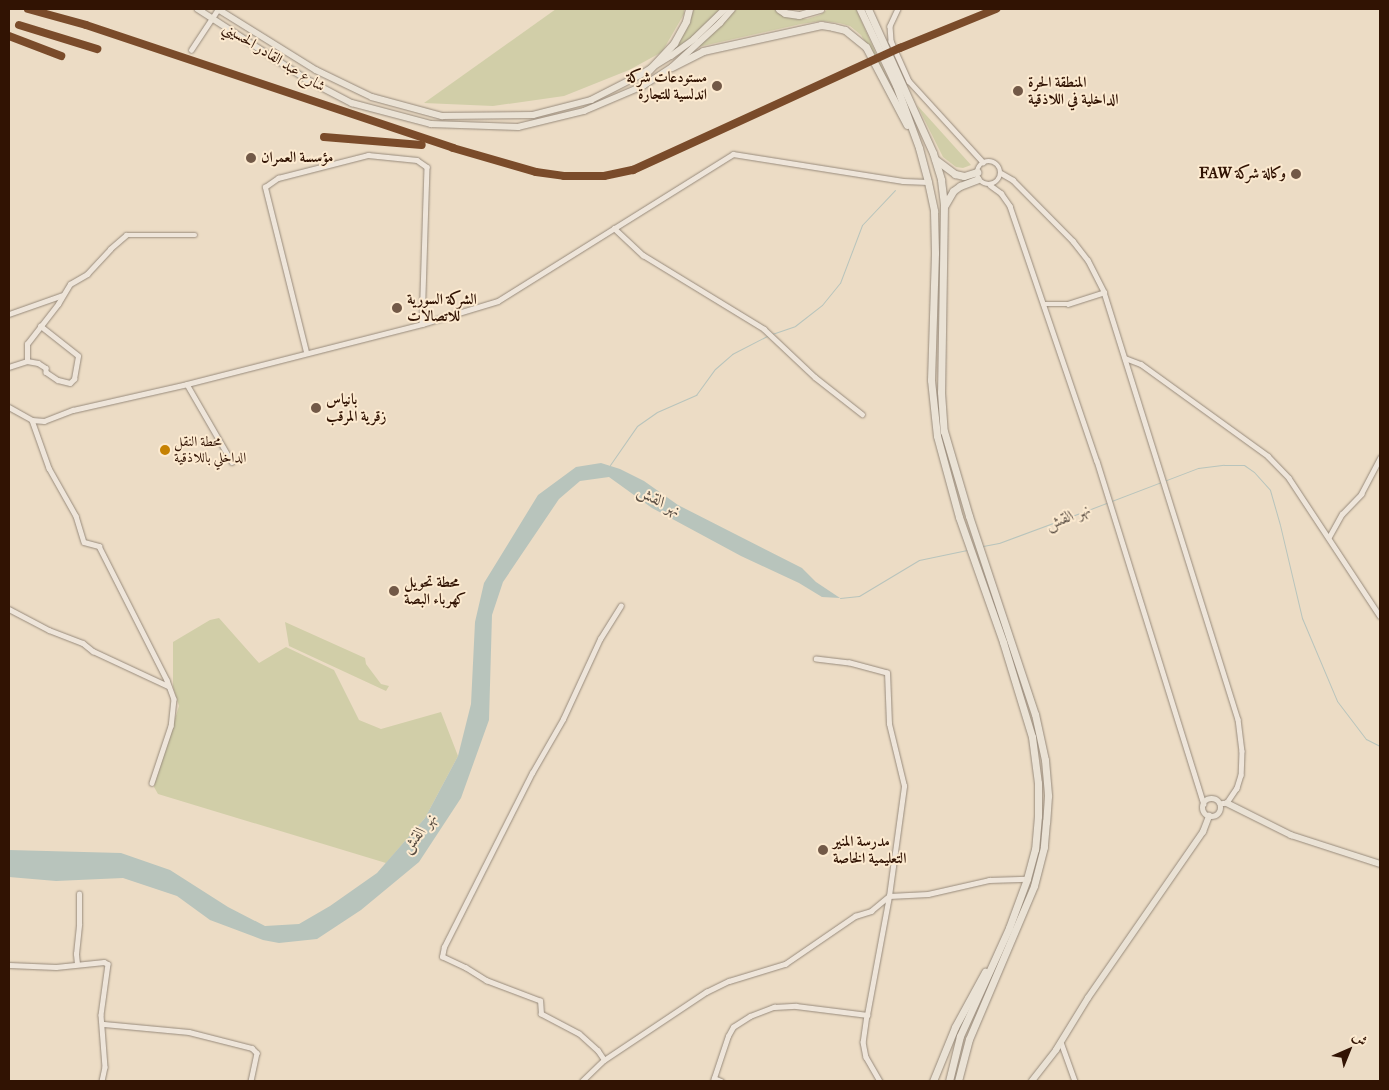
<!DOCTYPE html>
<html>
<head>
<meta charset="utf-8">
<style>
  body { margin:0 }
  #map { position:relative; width:1389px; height:1090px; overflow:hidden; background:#ecdcc5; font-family:"IM FELL Great Primer",Amiri,serif }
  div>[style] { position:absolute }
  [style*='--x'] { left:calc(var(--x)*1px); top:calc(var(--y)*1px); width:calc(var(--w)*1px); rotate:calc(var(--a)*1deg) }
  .green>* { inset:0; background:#d1cea8 }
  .water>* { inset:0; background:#b8c4bc }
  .stream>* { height:1px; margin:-0.5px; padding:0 0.5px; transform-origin:0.5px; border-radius:0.5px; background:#b8c4bc }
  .roads { filter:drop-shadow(0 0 1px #988b7c) drop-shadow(0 0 1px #988b7c) }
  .minor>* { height:4.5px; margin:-2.25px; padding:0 2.25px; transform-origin:2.25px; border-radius:2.25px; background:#eee5da }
  .minor>.ring { margin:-2.25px; padding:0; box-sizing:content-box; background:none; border:4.5px solid #eee5da; border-radius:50% }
  .major>* { height:5.5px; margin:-2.75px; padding:0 2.75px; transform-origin:2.75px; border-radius:2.75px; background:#eae2d5 }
  .major>.ring { margin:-2.75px; padding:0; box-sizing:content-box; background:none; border:5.5px solid #eae2d5; border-radius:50% }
  .highway>* { height:7px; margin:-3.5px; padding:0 3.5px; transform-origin:3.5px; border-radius:3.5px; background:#eae2d5 }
  .rail-1>* { height:8px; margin:-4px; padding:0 4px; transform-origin:4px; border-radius:4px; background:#7a4b2a }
  .dots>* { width:14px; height:14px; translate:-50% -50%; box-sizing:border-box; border:2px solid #fcead0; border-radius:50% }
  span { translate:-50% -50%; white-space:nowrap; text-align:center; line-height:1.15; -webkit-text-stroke:4px #fcead0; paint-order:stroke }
  .bus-label { font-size:14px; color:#311303 }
  .left { translate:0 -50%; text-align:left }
  .street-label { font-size:15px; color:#311303 }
  .poi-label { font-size:15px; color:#311303; font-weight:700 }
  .right { translate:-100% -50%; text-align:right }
  .water-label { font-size:16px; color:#594d42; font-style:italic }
  .frame { position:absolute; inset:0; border:10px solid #311303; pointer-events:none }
  .north { position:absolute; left:1324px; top:1025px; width:50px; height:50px; -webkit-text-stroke:4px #fcead0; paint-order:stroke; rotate:44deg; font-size:14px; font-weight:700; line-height:20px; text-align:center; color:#311303 }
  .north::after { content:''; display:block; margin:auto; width:18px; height:22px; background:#311303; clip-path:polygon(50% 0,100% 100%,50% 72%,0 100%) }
</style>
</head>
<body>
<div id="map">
  <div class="green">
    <i style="clip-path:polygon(556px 9px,684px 9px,684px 14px,662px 52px,629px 70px,564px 96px,493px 106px,424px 103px)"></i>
    <i style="clip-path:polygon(694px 9px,720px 9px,692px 38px,672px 52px,687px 27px)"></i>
    <i style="clip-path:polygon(737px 9px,777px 9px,787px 16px,807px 19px,820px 15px,828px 9px,856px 9px,892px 89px,861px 35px,850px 26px,839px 23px,821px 21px,801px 24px,698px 47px)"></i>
    <i style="clip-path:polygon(917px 105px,971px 165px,963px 168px,956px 167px,943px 157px)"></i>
    <i style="clip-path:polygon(219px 618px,259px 663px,286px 647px,334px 670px,359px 720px,381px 729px,441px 712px,458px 756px,425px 818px,386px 863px,158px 794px,154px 787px,155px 781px,179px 706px,173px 687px,173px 642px,210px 620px)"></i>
    <i style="clip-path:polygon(285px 622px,365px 658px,366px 664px,381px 684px,389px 686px,386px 691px,289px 646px)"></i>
  </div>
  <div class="water">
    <i style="clip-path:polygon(601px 463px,620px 469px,644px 481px,678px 505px,802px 568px,816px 582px,840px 598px,822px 597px,799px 583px,741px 556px,652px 508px,609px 477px,580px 481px,559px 499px,503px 582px,492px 615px,489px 720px,461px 798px,419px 862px,361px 910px,317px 939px,279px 943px,263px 940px,210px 920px,177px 896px,123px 878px,56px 881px,9px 877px,9px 850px,121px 853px,170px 870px,228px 907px,265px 926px,299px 924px,330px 906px,377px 873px,425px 818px,458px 756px,471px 704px,475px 622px,484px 583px,538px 495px,576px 467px)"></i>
  </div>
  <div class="stream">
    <i style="--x:772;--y:334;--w:24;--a:-19"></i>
    <i style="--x:795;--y:326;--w:34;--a:-38"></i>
    <i style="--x:822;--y:305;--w:28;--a:-51"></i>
    <i style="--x:840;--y:283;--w:62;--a:-69.2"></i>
    <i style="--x:862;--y:225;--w:48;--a:-46.7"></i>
    <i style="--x:610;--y:465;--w:47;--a:-55.3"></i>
    <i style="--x:637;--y:426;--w:24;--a:-35"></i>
    <i style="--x:657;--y:412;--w:43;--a:-23.6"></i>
    <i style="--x:696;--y:395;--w:32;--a:-54"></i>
    <i style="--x:715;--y:369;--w:23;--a:-41"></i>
    <i style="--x:732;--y:354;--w:42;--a:-27.2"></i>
    <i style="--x:983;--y:546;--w:16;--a:-11"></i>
    <i style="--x:999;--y:543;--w:95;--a:-20.3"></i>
    <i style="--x:1088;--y:510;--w:118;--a:-20.9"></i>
    <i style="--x:1198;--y:468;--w:26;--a:-7"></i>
    <i style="--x:1224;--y:465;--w:20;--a:0"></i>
    <i style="--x:1244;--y:465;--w:12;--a:35"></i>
    <i style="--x:1254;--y:472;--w:24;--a:48"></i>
    <i style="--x:1270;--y:490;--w:36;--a:74"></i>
    <i style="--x:1280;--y:525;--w:96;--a:76.7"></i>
    <i style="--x:1302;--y:618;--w:90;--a:67.1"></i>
    <i style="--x:1337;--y:701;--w:48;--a:52.7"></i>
    <i style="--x:1366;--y:739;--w:16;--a:27"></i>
    <i style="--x:840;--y:598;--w:19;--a:-6"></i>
    <i style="--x:859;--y:596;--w:70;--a:-31"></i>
    <i style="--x:919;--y:560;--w:49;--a:-11.8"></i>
  </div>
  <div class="roads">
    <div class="minor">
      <i style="--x:898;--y:9;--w:19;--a:115"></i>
      <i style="--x:890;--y:26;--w:15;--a:86"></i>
      <i style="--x:891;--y:41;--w:44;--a:65.8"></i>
      <i style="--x:909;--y:81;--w:110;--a:47.6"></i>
      <i style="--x:191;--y:50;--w:49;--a:-56.6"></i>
      <i class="ring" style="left:977px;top:161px;width:19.5px;height:19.5px"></i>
      <i style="--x:1001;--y:173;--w:14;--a:30"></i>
      <i style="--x:1013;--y:180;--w:86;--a:45.5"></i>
      <i style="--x:1073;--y:241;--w:24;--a:52"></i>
      <i style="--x:1088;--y:260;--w:36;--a:63"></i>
      <i style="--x:1104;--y:292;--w:448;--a:72.6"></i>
      <i style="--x:1238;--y:719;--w:32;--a:83"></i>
      <i style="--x:1242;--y:751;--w:24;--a:92"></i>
      <i style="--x:1241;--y:775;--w:14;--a:107"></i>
      <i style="--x:1237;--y:788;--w:18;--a:124"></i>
      <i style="--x:1227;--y:803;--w:7;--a:172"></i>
      <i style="--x:990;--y:185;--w:14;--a:36"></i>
      <i style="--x:1001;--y:193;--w:16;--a:55"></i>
      <i style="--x:1010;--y:206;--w:269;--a:71.2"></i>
      <i style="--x:1097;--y:461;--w:359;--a:72.7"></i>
      <i style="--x:614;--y:228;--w:40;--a:43"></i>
      <i style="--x:643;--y:255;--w:142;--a:31.4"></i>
      <i style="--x:764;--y:329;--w:70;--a:43.3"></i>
      <i style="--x:815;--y:377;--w:60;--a:38.2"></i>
      <i style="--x:1043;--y:304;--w:25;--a:0"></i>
      <i style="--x:1068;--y:304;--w:38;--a:-18"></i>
      <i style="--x:9;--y:314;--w:57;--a:-19.4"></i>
      <i style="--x:306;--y:352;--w:170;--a:-104"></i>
      <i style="--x:265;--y:187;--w:16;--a:-35"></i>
      <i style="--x:278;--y:178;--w:93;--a:-14.3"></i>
      <i style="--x:368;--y:155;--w:49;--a:5.8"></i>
      <i style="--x:417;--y:160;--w:12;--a:35"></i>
      <i style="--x:427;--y:167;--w:157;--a:91.8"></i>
      <i style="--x:1125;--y:358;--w:17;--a:21"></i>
      <i style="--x:1141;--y:364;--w:157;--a:35.9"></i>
      <i style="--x:1268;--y:456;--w:30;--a:46"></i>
      <i style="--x:1289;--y:478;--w:165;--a:56.6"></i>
      <i style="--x:27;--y:361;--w:11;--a:10"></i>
      <i style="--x:38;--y:363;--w:9;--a:32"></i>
      <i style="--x:46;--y:368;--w:4;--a:90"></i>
      <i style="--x:46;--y:372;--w:14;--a:34"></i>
      <i style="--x:58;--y:380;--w:12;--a:14"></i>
      <i style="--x:70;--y:383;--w:6;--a:-45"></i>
      <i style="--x:74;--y:379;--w:23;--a:-80"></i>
      <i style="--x:78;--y:356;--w:48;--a:-141.7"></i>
      <i style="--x:9;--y:367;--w:19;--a:-18"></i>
      <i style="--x:27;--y:361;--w:17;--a:-90"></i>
      <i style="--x:27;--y:344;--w:51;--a:-52.2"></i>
      <i style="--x:58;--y:304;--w:23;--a:-59"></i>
      <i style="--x:70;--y:284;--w:20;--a:-30"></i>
      <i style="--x:87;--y:274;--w:34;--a:-47"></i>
      <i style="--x:110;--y:249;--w:21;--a:-41"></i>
      <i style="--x:126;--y:235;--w:69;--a:0"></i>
      <i style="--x:187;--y:384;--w:90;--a:60"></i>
      <i style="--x:9;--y:407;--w:26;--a:29"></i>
      <i style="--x:32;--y:420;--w:12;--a:5"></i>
      <i style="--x:44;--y:421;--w:31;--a:-21"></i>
      <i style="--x:73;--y:410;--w:117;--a:-12.8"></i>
      <i style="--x:187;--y:384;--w:243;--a:-14.3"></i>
      <i style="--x:422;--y:324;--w:79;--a:-16.8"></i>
      <i style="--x:498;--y:301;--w:277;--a:-32"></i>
      <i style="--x:733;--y:154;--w:172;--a:9"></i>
      <i style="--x:903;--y:181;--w:25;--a:2"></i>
      <i style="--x:32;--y:420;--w:51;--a:70.5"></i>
      <i style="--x:49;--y:468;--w:55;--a:60.6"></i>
      <i style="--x:76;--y:516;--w:27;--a:73"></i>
      <i style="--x:84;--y:542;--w:16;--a:15"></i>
      <i style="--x:99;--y:546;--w:150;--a:63.1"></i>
      <i style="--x:167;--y:680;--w:20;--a:70"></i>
      <i style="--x:174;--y:699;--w:27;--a:96"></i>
      <i style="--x:171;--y:726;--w:60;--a:108.4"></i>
      <i style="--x:1329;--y:537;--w:26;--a:-61"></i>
      <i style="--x:1342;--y:514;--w:28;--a:-46"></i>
      <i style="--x:1361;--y:494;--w:41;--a:-62.2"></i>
      <i style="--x:9;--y:609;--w:45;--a:27.7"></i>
      <i style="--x:49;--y:630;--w:36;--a:21"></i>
      <i style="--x:83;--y:643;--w:13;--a:39"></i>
      <i style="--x:93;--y:651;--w:83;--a:25"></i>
      <i style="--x:77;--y:964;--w:10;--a:-96"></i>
      <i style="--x:76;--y:954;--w:30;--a:-84"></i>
      <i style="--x:79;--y:924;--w:30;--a:-90"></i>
      <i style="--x:9;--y:965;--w:47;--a:2.4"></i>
      <i style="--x:56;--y:967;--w:48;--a:-5.9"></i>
      <i style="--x:104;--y:962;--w:4;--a:27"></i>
      <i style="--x:108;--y:964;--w:51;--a:97.8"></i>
      <i style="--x:101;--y:1015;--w:52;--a:85.6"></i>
      <i style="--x:105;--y:1067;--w:14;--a:102"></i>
      <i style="--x:867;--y:1015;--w:27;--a:98"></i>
      <i style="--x:863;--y:1042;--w:15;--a:79"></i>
      <i style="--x:866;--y:1057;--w:28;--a:60"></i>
      <i style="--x:104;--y:1024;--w:85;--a:5.4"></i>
      <i style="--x:189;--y:1032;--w:65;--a:14.3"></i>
      <i style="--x:252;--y:1048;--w:7;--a:45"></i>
      <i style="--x:257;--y:1053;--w:29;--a:102"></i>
      <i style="--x:1061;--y:1042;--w:41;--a:70.3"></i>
      <i style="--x:604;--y:1060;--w:11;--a:-124"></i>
      <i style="--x:598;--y:1051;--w:25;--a:-138"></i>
      <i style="--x:579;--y:1034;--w:43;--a:-152.2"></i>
      <i style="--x:541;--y:1014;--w:13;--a:-94"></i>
      <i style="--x:540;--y:1001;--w:57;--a:-159.3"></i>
      <i style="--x:487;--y:981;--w:25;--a:-148"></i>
      <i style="--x:466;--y:968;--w:26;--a:-155"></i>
      <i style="--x:442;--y:957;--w:10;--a:-79"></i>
      <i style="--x:444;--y:947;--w:195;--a:-63.2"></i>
      <i style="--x:532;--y:773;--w:62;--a:-60.1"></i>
      <i style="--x:563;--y:719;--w:88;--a:-65.2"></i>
      <i style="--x:600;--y:639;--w:39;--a:-58"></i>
      <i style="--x:714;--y:1078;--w:8;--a:23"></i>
      <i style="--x:582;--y:1081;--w:30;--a:-44"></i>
      <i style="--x:604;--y:1060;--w:123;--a:-33.7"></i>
      <i style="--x:706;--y:992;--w:25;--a:-26"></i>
      <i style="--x:729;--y:981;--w:59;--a:-16.9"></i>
      <i style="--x:785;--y:964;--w:85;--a:-34.4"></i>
      <i style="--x:855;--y:916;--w:17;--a:-17"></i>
      <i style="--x:871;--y:911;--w:23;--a:-40"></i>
      <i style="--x:889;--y:896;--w:39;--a:-3"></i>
      <i style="--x:928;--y:894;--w:63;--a:-12.9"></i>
      <i style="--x:989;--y:880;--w:38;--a:-2"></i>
      <i style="--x:713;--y:1081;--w:47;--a:-71.6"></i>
      <i style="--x:728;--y:1036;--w:10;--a:-61"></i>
      <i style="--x:733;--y:1027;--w:20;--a:-33"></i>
      <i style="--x:750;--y:1016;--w:26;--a:-21"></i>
      <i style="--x:774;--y:1007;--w:22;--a:-3"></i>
      <i style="--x:796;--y:1006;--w:72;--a:7.2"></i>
      <i style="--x:867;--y:1015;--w:121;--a:-79.5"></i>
      <i style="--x:889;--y:896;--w:111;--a:-82.2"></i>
      <i style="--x:904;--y:786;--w:64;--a:-103.6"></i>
      <i style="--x:889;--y:724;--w:51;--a:-92.2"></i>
      <i style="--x:887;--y:673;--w:39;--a:-165"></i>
      <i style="--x:849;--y:663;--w:33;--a:-173"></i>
    </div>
    <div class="major">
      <i style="--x:198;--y:9;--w:129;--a:32.9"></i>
      <i style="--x:306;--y:79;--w:52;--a:27.6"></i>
      <i style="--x:352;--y:103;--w:82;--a:14.9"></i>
      <i style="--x:431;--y:124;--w:87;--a:2"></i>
      <i style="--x:518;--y:127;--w:68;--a:-13.6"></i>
      <i style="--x:584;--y:111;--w:64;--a:-23"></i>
      <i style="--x:643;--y:86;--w:35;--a:-33"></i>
      <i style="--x:672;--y:67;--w:65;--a:-42.5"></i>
      <i style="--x:720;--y:23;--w:18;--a:-49"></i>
      <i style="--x:218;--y:9;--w:115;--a:31.9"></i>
      <i style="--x:316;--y:70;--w:62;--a:25.7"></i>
      <i style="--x:372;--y:97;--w:73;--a:15.2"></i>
      <i style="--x:442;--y:116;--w:91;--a:-0.6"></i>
      <i style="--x:533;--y:115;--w:60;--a:-14.5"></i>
      <i style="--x:591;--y:100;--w:55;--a:-27"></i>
      <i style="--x:640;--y:75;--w:36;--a:-32"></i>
      <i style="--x:671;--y:56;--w:29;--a:-36"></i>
      <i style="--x:694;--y:39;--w:43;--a:-44.1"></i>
      <i class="ring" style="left:1203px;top:799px;width:12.5px;height:12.5px"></i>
      <i style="--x:1227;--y:803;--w:72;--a:26.6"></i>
      <i style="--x:1291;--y:835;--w:94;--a:18"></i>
      <i style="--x:1032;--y:1081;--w:39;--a:-52"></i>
      <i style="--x:1056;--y:1050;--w:61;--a:-58.4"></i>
      <i style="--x:1088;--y:998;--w:202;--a:-55.3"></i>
      <i style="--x:1203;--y:832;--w:17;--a:-69"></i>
    </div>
    <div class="highway">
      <i style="--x:779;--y:9;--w:7;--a:34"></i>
      <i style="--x:785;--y:13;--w:14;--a:8"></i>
      <i style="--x:799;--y:15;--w:22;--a:-16"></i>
      <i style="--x:860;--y:9;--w:84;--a:64.7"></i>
      <i style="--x:896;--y:85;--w:67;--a:69.9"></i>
      <i style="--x:919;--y:148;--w:35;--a:75"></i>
      <i style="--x:928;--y:182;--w:30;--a:78"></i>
      <i style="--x:934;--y:211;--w:42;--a:88.6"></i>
      <i style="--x:935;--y:253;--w:127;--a:91.8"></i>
      <i style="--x:931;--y:380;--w:56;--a:83.9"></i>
      <i style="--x:937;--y:436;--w:84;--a:74.8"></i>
      <i style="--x:959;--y:517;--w:133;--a:70.6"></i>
      <i style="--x:1003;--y:642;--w:99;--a:73"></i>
      <i style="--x:1032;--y:737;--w:46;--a:82.6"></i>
      <i style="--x:1038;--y:783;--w:33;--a:90"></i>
      <i style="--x:1038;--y:816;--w:33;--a:95"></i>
      <i style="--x:1035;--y:849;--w:31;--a:105"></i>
      <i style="--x:1027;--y:879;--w:52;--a:110.2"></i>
      <i style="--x:1009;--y:928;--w:119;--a:114.4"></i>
      <i style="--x:960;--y:1036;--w:46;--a:103.7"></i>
      <i style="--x:868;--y:9;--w:158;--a:65.7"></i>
      <i style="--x:933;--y:153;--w:28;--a:73"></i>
      <i style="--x:941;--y:180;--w:25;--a:83"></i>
      <i style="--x:944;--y:205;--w:187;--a:90.9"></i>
      <i style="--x:941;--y:392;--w:39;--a:86"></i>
      <i style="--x:944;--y:431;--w:89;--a:73.6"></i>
      <i style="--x:969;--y:516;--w:209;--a:71.6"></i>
      <i style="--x:1035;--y:714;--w:47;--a:77.7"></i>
      <i style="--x:1045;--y:760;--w:36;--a:85"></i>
      <i style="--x:1048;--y:796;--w:26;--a:94"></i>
      <i style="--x:1046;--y:822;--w:25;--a:95"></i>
      <i style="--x:1044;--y:847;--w:40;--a:104.4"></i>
      <i style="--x:1034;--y:886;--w:166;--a:113"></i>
      <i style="--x:969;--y:1039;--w:43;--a:104.7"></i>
      <i style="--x:672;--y:67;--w:35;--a:-27"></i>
      <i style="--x:703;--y:51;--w:121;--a:-12.4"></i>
      <i style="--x:821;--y:25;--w:12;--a:9"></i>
      <i style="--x:833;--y:27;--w:12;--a:14"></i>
      <i style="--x:845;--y:30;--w:27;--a:39"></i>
      <i style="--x:866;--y:47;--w:88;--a:62.3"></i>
      <i style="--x:649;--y:70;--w:37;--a:-47"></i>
      <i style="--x:674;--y:43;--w:25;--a:-61"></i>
      <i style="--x:686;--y:21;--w:12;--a:-76"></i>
      <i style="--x:935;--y:159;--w:25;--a:37"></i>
      <i style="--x:955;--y:174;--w:9;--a:13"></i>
      <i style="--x:964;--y:176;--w:14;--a:-17"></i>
      <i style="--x:945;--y:205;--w:16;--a:-60"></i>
      <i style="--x:953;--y:191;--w:9;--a:-36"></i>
      <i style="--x:960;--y:186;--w:19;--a:-21"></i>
      <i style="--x:933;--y:1081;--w:58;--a:-67.8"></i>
      <i style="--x:955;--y:1027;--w:63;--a:-61.4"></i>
    </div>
  </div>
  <div class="rail-1">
    <i style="--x:28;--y:9;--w:60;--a:15.4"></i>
    <i style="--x:86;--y:25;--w:387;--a:18.5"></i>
    <i style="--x:453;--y:148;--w:86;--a:16.1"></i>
    <i style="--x:536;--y:172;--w:28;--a:8"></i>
    <i style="--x:564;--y:176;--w:40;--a:0"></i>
    <i style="--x:604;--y:176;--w:30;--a:-12"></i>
    <i style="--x:633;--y:170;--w:294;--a:-24.6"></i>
    <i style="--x:900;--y:48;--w:104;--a:-22.1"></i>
    <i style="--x:19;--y:25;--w:82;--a:17.1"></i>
    <i style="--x:9;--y:36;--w:56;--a:21"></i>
    <i style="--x:324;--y:137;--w:98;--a:4.7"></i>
  </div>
  <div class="dots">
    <i style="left:717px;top:86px;background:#725947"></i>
    <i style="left:1018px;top:91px;background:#725947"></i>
    <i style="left:251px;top:158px;background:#725947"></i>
    <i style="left:1296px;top:174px;background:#725947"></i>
    <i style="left:397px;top:308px;background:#725947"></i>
    <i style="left:316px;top:408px;background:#725947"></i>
    <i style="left:165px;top:450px;background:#c68101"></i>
    <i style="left:394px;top:591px;background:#725947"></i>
    <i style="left:823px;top:850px;background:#725947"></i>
  </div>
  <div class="bus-label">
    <span class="left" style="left:174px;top:450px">محطة النقل<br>الداخلي باللاذقية</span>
  </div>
  <div class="street-label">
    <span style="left:274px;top:57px;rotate:32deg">شارع عبد القادر الحسيني</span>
  </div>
  <div class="poi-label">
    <span class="right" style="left:707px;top:86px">مستودعات شركة<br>اندلسية للتجارة</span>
    <span class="left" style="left:1028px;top:91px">المنطقة الحرة<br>الداخلية في اللاذقية</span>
    <span class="left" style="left:261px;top:158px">مؤسسة العمران</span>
    <span class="right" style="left:1286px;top:174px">FAW وكالة شركة</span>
    <span class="left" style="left:407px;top:308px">الشركة السورية<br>للاتصالات</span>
    <span class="left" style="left:326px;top:408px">بانياس<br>زقرية المرقب</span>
    <span class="left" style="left:404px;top:591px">محطة تحويل<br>كهرباء البصة</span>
    <span class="left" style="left:833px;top:850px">مدرسة المنير<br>التعليمية الخاصة</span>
  </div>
  <div class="water-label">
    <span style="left:659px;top:501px;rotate:29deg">نهر القش</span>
    <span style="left:1068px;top:517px;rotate:-21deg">نهر القش</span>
    <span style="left:419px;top:833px;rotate:-51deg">نهر القش</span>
  </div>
  <div class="frame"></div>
  <div class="north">ش</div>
</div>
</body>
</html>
